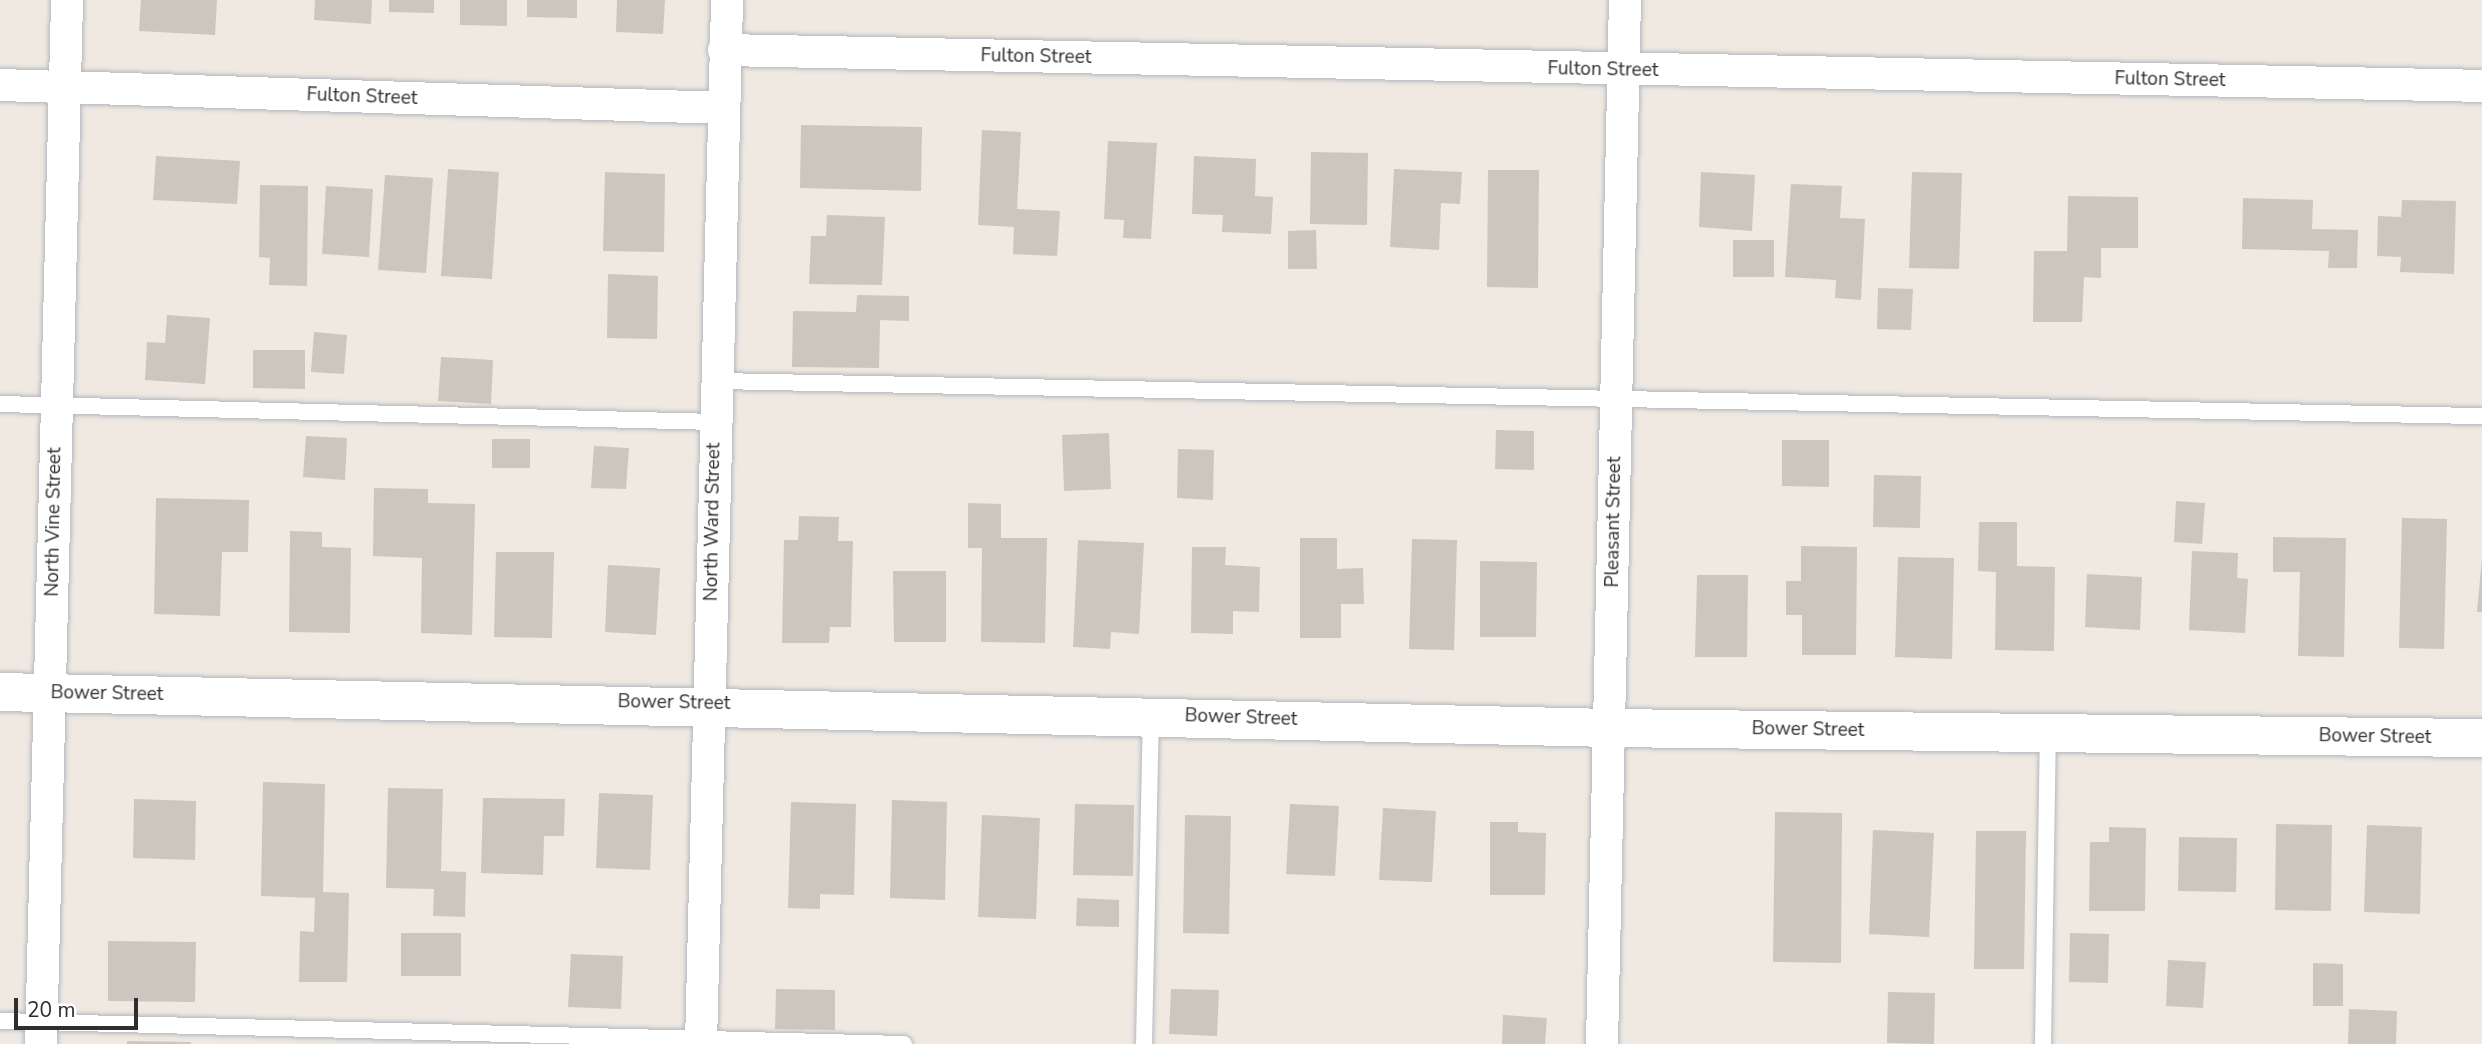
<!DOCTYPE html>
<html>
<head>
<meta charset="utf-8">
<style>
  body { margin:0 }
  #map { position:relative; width:2482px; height:1044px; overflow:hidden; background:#efe9e1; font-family:"Nunito Sans",sans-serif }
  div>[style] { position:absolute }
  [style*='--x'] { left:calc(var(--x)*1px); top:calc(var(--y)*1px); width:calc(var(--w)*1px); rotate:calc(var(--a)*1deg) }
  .building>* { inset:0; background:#cbc7bf }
  .roads { filter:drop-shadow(0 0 2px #b4b7c1) drop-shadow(0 0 2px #b4b7c1) }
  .service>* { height:16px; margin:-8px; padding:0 8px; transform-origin:8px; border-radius:8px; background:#fff }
  .minor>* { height:32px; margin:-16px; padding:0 16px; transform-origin:16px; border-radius:16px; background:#fff }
  .tertiary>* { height:38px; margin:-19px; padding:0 19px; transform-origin:19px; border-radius:19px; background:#fff }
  span { translate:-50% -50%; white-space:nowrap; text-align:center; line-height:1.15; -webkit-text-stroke:5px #fff; paint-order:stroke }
  .street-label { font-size:19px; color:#2e2e2e }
  .scale { position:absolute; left:14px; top:998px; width:124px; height:32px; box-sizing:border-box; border:4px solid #2e2e2e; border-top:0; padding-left:9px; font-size:21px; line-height:24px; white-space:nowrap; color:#2e2e2e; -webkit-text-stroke:5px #fff; paint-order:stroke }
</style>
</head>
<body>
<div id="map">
  <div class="building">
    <i style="clip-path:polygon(141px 0,217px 0,215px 35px,139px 31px)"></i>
    <i style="clip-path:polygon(315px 0,372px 0,371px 24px,314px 20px)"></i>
    <i style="clip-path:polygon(389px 0,434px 0,434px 13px,389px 12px)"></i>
    <i style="clip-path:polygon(460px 0,507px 0,507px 26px,460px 25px)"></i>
    <i style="clip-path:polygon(527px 0,577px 0,577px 18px,527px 17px)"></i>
    <i style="clip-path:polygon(617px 0,665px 0,663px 34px,616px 32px)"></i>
    <i style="clip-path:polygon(801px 125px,922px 127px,921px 191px,800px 188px)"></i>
    <i style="clip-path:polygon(982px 130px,1021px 132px,1017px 209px,1060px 211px,1057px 256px,1013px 254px,1014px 227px,978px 225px)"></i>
    <i style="clip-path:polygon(1108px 141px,1157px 143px,1151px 239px,1123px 238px,1124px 220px,1104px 219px)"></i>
    <i style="clip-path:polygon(1311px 152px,1368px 153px,1367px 225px,1310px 224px)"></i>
    <i style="clip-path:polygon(156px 156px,240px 161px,237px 204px,153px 200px)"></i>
    <i style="clip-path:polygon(1194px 156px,1256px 159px,1255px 196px,1273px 197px,1271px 234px,1222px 232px,1223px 215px,1192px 214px)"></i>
    <i style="clip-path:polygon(448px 169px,499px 172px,492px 279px,441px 276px)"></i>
    <i style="clip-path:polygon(1394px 169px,1462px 172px,1460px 204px,1441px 203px,1439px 250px,1390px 247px)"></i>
    <i style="clip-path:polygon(1488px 170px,1539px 170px,1538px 288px,1487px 287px)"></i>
    <i style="clip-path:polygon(605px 172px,665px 174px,664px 252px,603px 251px)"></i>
    <i style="clip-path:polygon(1701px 172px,1755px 175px,1752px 231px,1699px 227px)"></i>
    <i style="clip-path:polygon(1912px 172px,1962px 173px,1959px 269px,1909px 268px)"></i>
    <i style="clip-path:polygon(385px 175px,433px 178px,426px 273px,378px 270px)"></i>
    <i style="clip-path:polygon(1791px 184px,1842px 186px,1840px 218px,1865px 219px,1861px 300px,1835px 298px,1836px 280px,1785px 277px)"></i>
    <i style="clip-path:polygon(260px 185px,308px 186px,307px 286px,269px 285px,270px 258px,259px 257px)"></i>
    <i style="clip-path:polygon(326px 186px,373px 189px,369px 257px,322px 254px)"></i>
    <i style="clip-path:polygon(2068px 196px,2138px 197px,2138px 248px,2101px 248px,2101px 278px,2084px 277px,2082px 322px,2033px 322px,2034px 251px,2067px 251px)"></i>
    <i style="clip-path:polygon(2243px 198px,2313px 200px,2312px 229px,2358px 230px,2357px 268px,2328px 268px,2329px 251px,2242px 249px)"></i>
    <i style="clip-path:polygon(2402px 200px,2456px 201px,2454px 274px,2400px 272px,2401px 257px,2377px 256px,2378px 216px,2401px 217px)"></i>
    <i style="clip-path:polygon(827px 215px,885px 217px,882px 285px,809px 284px,811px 236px,826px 236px)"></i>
    <i style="clip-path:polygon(1316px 230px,1317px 269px,1288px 269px,1288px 231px)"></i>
    <i style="clip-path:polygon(1733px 240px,1774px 240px,1774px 277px,1733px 277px)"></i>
    <i style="clip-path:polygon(608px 274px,658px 276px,657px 339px,607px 338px)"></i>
    <i style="clip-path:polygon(1878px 288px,1913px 289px,1911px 330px,1877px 329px)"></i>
    <i style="clip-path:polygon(857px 295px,909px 296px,909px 321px,880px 320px,879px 368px,792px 367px,793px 311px,856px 312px)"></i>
    <i style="clip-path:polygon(167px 315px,210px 318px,205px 384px,145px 380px,147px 342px,165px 343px)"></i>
    <i style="clip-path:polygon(314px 332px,347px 335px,344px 374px,311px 372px)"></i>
    <i style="clip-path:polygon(253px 350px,305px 350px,305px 389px,253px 388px)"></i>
    <i style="clip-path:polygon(441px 357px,493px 360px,491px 404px,438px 401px)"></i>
    <i style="clip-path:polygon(1496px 430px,1534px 431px,1534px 470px,1495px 469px)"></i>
    <i style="clip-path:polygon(1109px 433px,1111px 489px,1064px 491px,1062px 435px)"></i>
    <i style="clip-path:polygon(306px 436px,347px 438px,345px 480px,303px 477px)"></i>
    <i style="clip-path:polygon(492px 439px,530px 439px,530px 468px,492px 468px)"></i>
    <i style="clip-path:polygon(1782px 440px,1829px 440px,1829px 487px,1782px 486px)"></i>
    <i style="clip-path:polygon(594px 446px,629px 448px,626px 489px,591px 488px)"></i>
    <i style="clip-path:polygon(1178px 449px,1214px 450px,1213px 500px,1177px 498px)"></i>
    <i style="clip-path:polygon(1874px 475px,1921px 476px,1920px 528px,1873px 527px)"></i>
    <i style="clip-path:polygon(374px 488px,428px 489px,428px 503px,475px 504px,472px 635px,421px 633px,422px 558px,373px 556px)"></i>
    <i style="clip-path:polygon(156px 498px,249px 500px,248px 552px,222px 552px,220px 616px,154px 614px)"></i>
    <i style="clip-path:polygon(2176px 501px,2205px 503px,2202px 544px,2174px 542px)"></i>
    <i style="clip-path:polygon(968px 503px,1001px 504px,1001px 538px,1047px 538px,1045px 643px,981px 642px,982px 548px,968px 548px)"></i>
    <i style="clip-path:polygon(799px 516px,839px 517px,838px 541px,853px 541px,851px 627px,830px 627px,829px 643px,782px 643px,784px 540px,798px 540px)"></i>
    <i style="clip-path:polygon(2402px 518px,2447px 519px,2444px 649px,2399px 648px)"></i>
    <i style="clip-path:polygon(1979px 522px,2017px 522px,2017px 566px,2055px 567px,2054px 651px,1995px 650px,1996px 572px,1978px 571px)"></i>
    <i style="clip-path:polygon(290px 531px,322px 532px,322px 547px,351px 548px,350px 633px,289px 632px)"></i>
    <i style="clip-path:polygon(2273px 537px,2346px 538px,2344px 657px,2298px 656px,2300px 572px,2273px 572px)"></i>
    <i style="clip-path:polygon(1300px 538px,1337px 538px,1337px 569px,1363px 568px,1364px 604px,1341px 604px,1341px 638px,1300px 638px)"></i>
    <i style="clip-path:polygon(1412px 539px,1457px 540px,1454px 650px,1409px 649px)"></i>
    <i style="clip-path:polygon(1078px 540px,1144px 543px,1139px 634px,1111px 632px,1110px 649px,1073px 647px)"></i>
    <i style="clip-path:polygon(1801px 546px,1857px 547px,1856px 655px,1802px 655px,1802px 615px,1786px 615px,1786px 581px,1801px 581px)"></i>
    <i style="clip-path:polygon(1192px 547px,1226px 547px,1225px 565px,1260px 567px,1259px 612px,1233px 611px,1233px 634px,1191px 633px)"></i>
    <i style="clip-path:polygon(2192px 551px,2238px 553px,2237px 578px,2248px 579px,2245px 633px,2189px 630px)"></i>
    <i style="clip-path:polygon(496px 552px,554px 552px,552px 638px,494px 637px)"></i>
    <i style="clip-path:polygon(1898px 557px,1954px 558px,1952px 659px,1895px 657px)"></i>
    <i style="clip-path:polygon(2482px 558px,2482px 612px,2477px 612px)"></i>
    <i style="clip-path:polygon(1480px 561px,1537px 562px,1536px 637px,1480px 637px)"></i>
    <i style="clip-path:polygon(608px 565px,660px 568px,656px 635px,605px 632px)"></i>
    <i style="clip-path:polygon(893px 571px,946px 571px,946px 642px,894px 642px)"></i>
    <i style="clip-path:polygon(2087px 574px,2142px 577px,2140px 630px,2085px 627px)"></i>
    <i style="clip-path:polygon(1697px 575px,1748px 575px,1747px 657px,1695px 657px)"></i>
    <i style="clip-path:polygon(263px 782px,325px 784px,323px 892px,349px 893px,347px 982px,299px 982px,300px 931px,314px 932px,315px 898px,261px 896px)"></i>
    <i style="clip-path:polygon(388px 788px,443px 789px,441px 871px,466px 872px,465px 917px,433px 916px,434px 889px,386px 888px)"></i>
    <i style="clip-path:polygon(599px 793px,653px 795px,650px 870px,596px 868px)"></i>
    <i style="clip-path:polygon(483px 798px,565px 799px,564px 836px,544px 836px,543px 875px,481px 873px)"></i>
    <i style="clip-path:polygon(134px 799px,196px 801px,195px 860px,133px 858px)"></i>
    <i style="clip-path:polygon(892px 800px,947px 802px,945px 900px,890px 898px)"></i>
    <i style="clip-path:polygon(791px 802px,856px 804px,854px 895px,820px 894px,820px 909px,788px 908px)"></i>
    <i style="clip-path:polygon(1075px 804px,1134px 805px,1133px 876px,1073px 875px)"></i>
    <i style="clip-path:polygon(1290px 804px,1339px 806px,1335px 876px,1286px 874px)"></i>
    <i style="clip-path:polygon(1383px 808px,1436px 811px,1432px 882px,1379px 880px)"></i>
    <i style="clip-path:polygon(1775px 812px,1842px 813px,1841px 963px,1773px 962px)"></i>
    <i style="clip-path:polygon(982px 815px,1040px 818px,1036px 919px,978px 917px)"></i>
    <i style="clip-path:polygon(1185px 815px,1231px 816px,1229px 934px,1183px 933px)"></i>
    <i style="clip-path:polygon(1490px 822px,1518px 822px,1518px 832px,1546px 833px,1545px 895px,1490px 895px)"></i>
    <i style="clip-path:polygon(2276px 824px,2332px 825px,2331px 911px,2275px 910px)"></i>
    <i style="clip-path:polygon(2367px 825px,2422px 827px,2420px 914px,2364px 912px)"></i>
    <i style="clip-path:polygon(2109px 827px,2146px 828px,2145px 911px,2089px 911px,2090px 842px,2109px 842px)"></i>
    <i style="clip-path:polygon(1873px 830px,1934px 833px,1929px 937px,1869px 934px)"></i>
    <i style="clip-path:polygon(1976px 831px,2026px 831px,2024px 969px,1974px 969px)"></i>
    <i style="clip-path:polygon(2179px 837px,2237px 838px,2236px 892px,2178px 891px)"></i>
    <i style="clip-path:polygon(1077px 898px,1119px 900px,1119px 927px,1076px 926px)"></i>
    <i style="clip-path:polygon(401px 933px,461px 933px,461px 976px,401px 976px)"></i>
    <i style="clip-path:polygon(2070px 933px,2109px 934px,2108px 983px,2069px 982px)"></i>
    <i style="clip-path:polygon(108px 941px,196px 942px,195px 1002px,108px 1001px)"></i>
    <i style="clip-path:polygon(571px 954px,623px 956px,621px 1009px,568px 1007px)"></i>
    <i style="clip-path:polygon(2168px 960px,2206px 962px,2203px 1008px,2166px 1006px)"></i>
    <i style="clip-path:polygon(2313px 963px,2343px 964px,2343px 1006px,2313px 1006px)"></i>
    <i style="clip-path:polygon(776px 989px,835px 990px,835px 1030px,775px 1029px)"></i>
    <i style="clip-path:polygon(1171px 989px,1219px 990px,1217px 1036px,1169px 1034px)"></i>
    <i style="clip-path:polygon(1888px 992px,1935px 993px,1934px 1044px,1887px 1043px)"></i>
    <i style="clip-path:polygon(2349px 1009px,2397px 1011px,2396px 1044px,2348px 1044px)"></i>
    <i style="clip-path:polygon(1503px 1015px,1547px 1018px,1545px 1044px,1502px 1044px)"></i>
    <i style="clip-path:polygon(127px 1041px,191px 1042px,191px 1044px,127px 1044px)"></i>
  </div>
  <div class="roads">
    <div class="service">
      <i style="--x:717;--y:381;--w:1765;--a:1.14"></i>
      <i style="--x:0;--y:404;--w:716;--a:1.44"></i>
      <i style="--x:0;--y:1021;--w:904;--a:1.46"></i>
      <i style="--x:1144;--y:1044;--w:326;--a:-88.8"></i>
      <i style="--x:2043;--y:1044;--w:311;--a:-89.1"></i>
    </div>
    <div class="minor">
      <i style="--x:724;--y:50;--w:1758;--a:1.17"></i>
      <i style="--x:0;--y:85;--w:723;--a:1.82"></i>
      <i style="--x:41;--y:1044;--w:1044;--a:-88.57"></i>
      <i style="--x:701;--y:1044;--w:1044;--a:-88.57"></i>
      <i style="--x:1602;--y:1044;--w:1044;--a:-88.74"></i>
    </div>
    <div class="tertiary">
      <i style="--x:0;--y:692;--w:1608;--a:1.28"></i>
      <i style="--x:1608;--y:728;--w:874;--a:0.66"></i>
    </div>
  </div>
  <div class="street-label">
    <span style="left:1036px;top:57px;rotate:1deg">Fulton Street</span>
    <span style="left:1603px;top:70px;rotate:1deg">Fulton Street</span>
    <span style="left:2170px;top:80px;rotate:1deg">Fulton Street</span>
    <span style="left:362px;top:97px;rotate:2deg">Fulton Street</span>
    <span style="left:54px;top:522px;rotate:-89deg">North Vine Street</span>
    <span style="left:713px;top:522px;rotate:-89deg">North Ward Street</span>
    <span style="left:1614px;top:522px;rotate:-89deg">Pleasant Street</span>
    <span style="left:107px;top:694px;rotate:1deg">Bower Street</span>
    <span style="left:674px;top:703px;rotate:1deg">Bower Street</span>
    <span style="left:1241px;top:718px;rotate:2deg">Bower Street</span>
    <span style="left:1808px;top:730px;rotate:1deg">Bower Street</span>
    <span style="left:2375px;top:737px;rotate:1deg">Bower Street</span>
  </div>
  <div class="scale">20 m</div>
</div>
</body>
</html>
